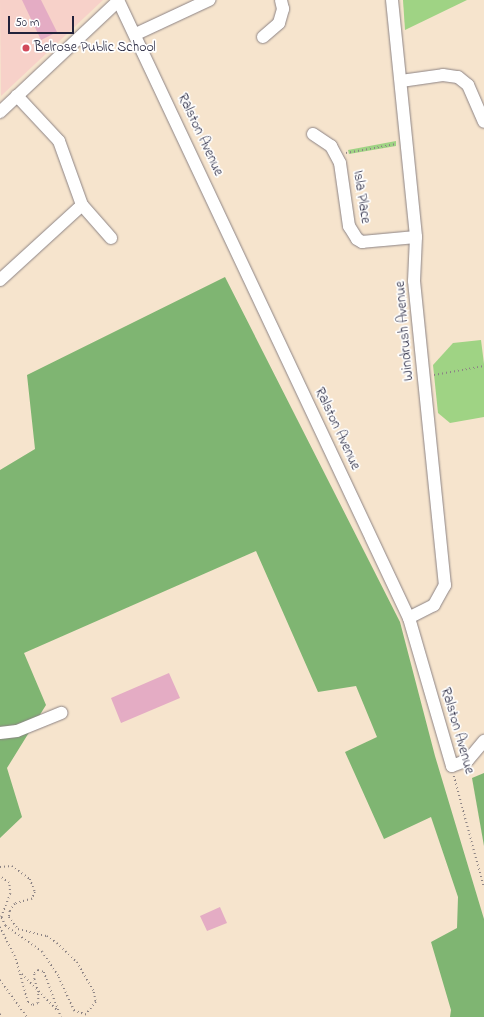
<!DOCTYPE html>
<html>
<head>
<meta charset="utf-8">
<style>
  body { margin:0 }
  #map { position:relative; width:484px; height:1017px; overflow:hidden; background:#f6e4cd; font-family:"Indie Flower",sans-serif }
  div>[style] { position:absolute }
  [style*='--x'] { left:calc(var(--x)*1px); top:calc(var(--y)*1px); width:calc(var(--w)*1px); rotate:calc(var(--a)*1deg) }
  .built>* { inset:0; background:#f7d1c9 }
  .green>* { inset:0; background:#9fd384 }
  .forest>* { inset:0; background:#7fb572 }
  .building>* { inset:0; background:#e4acc4 }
  .path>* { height:1.5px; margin-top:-0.75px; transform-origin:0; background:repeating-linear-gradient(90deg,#8c8384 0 1px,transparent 0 4px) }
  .roads { filter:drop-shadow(0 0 1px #8c8384) drop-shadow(0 0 1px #8c8384) }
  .minor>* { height:12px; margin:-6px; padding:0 6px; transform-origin:6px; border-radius:6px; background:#fff }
  .dots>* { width:11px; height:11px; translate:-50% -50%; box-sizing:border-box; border:2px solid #fff; border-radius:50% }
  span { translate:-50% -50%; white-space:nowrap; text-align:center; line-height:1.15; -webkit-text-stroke:3.5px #fff; paint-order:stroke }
  .poi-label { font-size:14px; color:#22223b }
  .left { translate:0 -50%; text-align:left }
  .street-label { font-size:14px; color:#22223b }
  .scale { position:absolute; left:8px; top:16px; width:66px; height:18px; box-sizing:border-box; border:2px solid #22223b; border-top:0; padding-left:5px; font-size:12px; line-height:14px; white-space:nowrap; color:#22223b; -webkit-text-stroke:3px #fff; paint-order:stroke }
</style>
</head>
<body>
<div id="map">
  <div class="built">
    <i style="clip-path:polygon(0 0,103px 0,1px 96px)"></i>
  </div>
  <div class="green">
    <i style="clip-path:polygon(403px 0,467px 0,405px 30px)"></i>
    <i style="clip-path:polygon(396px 141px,396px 146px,349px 154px,348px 150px)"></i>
    <i style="clip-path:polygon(481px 340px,484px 364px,484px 417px,450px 423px,438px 413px,433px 365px,453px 343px)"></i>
  </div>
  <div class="forest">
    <i style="clip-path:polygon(225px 277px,400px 622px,435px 756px,484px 919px,484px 1017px,450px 1017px,451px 1010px,431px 942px,457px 928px,458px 897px,431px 817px,384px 839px,345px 752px,377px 737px,356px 686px,318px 692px,256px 551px,24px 653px,46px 705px,7px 768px,22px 817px,0 838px,0 470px,35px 449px,27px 375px)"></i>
    <i style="clip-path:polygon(484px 773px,484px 846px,472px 778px)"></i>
  </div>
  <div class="building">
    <i style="clip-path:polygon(22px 0,41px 0,57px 32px,41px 40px)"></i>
    <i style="clip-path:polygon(169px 673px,180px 698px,121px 723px,111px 698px)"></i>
    <i style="clip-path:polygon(220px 907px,227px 923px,207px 931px,200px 916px)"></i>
  </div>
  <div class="path">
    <i style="--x:346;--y:153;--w:51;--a:-10.2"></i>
    <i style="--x:434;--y:375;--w:51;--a:-10.2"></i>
    <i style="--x:454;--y:776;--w:115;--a:74.9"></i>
    <i style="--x:0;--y:867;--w:12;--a:-5"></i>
    <i style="--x:12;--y:866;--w:22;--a:36"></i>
    <i style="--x:30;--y:879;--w:14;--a:69"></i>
    <i style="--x:35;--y:892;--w:8;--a:113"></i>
    <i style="--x:32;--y:899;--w:18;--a:164"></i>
    <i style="--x:15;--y:904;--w:9;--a:126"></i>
    <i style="--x:10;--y:911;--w:6;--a:99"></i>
    <i style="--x:9;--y:917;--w:15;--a:53"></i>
    <i style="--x:18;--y:929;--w:30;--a:14"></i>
    <i style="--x:47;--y:936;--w:12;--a:35"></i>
    <i style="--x:57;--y:943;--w:28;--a:44"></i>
    <i style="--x:77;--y:962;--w:34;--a:60"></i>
    <i style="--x:94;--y:992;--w:10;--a:79"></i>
    <i style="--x:96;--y:1002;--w:16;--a:128"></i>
    <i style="--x:86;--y:1015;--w:13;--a:-162"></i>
    <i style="--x:74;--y:1011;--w:38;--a:-115"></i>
    <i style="--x:58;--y:976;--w:29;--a:-124"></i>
    <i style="--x:42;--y:952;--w:45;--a:-144.9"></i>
    <i style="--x:5;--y:926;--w:10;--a:-114"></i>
    <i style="--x:1;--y:917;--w:25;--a:-69"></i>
    <i style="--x:10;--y:894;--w:11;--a:-95"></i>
    <i style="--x:9;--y:883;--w:11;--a:-146"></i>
    <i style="--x:0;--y:927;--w:36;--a:63"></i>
    <i style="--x:16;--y:959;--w:45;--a:74.4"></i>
    <i style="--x:28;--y:1002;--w:6;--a:31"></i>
    <i style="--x:33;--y:1005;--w:5;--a:-22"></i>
    <i style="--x:38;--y:1003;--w:11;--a:-90"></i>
    <i style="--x:38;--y:992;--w:14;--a:-107"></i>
    <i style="--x:34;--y:979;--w:6;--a:-90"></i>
    <i style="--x:34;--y:973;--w:5;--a:-37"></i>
    <i style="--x:38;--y:970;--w:6;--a:18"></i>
    <i style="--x:44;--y:972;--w:48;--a:69.3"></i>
    <i style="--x:22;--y:974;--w:50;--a:45.8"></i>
    <i style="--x:0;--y:980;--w:46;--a:53.9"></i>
    <i style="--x:0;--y:1014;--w:4;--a:56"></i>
  </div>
  <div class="roads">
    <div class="minor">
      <i style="--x:118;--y:0;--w:683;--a:64.79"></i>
      <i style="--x:409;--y:618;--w:154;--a:73.8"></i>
      <i style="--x:452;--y:766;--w:17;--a:-21"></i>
      <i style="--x:468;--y:760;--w:25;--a:-50"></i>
      <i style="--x:392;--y:0;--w:238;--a:84.2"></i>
      <i style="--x:416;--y:237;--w:44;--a:92.6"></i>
      <i style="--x:414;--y:281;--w:306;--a:84.2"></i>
      <i style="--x:445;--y:585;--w:23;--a:119"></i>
      <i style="--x:434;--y:605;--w:28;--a:153"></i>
      <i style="--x:136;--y:34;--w:81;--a:-25"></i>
      <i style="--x:263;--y:37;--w:21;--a:-41"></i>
      <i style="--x:279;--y:23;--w:15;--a:-74"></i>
      <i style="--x:283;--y:9;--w:9;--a:-103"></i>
      <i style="--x:401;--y:81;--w:42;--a:-8.1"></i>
      <i style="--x:443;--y:75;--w:15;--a:8"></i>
      <i style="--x:458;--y:77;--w:13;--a:39"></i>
      <i style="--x:468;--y:85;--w:40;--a:66.6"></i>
      <i style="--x:0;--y:112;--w:162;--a:-43.2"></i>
      <i style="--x:313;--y:134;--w:22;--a:34"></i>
      <i style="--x:331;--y:146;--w:19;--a:62"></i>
      <i style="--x:340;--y:163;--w:64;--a:81.9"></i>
      <i style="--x:349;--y:226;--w:15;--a:58"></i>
      <i style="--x:357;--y:239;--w:6;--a:31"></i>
      <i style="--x:362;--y:242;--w:54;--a:-5.3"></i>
      <i style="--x:82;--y:205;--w:44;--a:48.7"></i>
      <i style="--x:0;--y:280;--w:111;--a:-42.4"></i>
      <i style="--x:82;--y:205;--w:68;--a:-109.8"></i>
      <i style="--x:59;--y:141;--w:62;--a:-133"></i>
      <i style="--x:0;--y:733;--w:17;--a:-7"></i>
      <i style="--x:17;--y:731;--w:48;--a:-22.2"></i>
    </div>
  </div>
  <div class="dots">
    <i style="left:26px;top:48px;background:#d1495b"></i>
  </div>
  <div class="poi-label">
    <span class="left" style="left:34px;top:48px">Belrose Public School</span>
  </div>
  <div class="street-label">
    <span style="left:200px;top:135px;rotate:65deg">Ralston Avenue</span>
    <span style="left:361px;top:197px;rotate:81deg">Isla Place</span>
    <span style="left:405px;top:331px;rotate:-95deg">Windrush Avenue</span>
    <span style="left:337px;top:429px;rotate:65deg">Ralston Avenue</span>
    <span style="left:457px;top:731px;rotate:74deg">Ralston Avenue</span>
  </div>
  <div class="scale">50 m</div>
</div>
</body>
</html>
